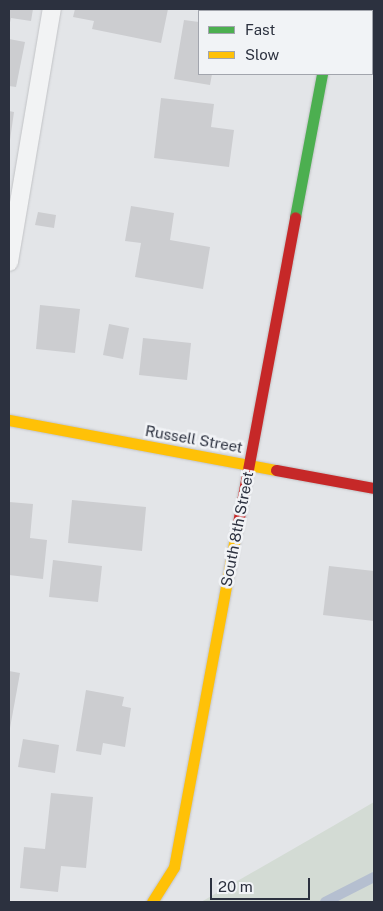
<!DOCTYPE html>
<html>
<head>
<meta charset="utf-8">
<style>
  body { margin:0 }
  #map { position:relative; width:383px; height:911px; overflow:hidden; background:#e3e5e8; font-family:"Public Sans",sans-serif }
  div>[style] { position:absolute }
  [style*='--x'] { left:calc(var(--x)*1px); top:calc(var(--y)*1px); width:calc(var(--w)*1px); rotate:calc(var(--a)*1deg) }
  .green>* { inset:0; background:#d3dbd4 }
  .stream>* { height:10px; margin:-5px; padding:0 5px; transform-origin:5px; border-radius:5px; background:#b5bfd0 }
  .building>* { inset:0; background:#cccdd0 }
  .roads { filter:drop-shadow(0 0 1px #c2c3c6) drop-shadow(0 0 1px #c2c3c6) }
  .lane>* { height:18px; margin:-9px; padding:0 9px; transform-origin:9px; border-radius:9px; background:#f2f3f4 }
  .street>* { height:28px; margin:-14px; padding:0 14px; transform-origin:14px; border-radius:14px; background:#f2f3f4 }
  .fast>* { height:11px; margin:-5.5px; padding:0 5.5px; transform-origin:5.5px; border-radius:5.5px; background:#4caf50 }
  .slow>* { height:11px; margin:-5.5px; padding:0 5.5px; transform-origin:5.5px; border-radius:5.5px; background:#ffc107 }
  .jam>* { height:11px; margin:-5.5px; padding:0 5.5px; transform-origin:5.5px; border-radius:5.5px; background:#c62828 }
  span { translate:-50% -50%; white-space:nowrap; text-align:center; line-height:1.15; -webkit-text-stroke:5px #f1f3f6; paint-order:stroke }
  .street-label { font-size:15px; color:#2c313f }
  .frame { position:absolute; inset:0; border:10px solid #2c313f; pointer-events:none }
  .legend { position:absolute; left:198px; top:10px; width:175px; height:65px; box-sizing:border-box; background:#f1f3f6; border:1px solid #a2a5ad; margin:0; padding:6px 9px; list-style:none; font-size:15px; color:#2c313f }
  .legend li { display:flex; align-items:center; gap:10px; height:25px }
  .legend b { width:25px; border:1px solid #a2a5ad }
  .scale { position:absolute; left:210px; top:878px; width:100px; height:22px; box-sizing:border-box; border:2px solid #2c313f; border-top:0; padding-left:6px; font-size:15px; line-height:18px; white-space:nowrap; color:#2c313f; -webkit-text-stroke:4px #f1f3f6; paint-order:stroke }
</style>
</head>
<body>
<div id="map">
  <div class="green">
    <i style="clip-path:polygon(374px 802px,374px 902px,201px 902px,333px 826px)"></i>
  </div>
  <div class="stream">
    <i style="--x:325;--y:902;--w:55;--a:-27"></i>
  </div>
  <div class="building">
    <i style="clip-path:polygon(9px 9px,33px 9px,31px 21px,11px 18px,9px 27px)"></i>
    <i style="clip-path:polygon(75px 9px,168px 9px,161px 43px,92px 29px,94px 21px,73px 17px)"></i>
    <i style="clip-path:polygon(184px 20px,199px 22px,199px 74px,212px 74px,210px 85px,174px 79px)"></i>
    <i style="clip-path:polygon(9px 39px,25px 42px,16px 87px,9px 86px)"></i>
    <i style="clip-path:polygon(161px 98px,214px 104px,211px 127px,234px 130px,229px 167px,154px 158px)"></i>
    <i style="clip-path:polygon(9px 111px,14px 112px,10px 140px,9px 140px)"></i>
    <i style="clip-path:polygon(131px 206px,174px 213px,170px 240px,210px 247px,203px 289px,135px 277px,141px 243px,125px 241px)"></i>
    <i style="clip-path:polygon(38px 212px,56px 215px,54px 228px,35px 225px)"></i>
    <i style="clip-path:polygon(40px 305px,80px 309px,75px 353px,36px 349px)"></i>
    <i style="clip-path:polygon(109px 324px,129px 328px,123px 359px,103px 355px)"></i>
    <i style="clip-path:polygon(143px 338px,191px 343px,187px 380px,139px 375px)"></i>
    <i style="clip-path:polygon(72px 500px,146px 507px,142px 551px,68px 543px)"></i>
    <i style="clip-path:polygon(9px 502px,33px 504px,30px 538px,47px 540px,43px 579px,9px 575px)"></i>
    <i style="clip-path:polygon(53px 560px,102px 566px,98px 602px,49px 597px)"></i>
    <i style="clip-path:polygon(329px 566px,374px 571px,374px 621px,323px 615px)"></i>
    <i style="clip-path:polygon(9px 671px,20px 673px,10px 728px,9px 728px)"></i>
    <i style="clip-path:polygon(86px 690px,124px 697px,122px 706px,131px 708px,125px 747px,103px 743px,101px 755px,76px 751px)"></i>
    <i style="clip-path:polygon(23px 739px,59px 745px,55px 773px,18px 767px)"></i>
    <i style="clip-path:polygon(51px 793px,93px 797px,86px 868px,61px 866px,58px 892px,20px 888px,24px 847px,45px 849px)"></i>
  </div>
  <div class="roads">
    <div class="lane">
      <i style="--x:9;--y:262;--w:257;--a:-80.4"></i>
    </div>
    <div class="street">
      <i style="--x:333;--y:11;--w:2;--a:-63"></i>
    </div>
    <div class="fast">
      <i style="--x:295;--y:217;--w:146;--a:-79.3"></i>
    </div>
    <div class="slow">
      <i style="--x:9;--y:420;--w:272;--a:10.6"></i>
      <i style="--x:152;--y:902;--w:41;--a:-57.8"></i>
      <i style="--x:174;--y:867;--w:345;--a:-79.5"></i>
    </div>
    <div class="jam">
      <i style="--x:276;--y:470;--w:100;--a:10.4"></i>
      <i style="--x:237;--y:528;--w:316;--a:-79.4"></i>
    </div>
  </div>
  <div class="street-label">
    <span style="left:194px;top:439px;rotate:10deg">Russell Street</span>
    <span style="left:237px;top:529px;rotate:-79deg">South 8th Street</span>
  </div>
  <div class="frame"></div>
  <ul class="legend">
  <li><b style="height:6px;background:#4caf50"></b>Fast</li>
  <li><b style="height:6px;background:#ffc107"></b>Slow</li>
  </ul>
  <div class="scale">20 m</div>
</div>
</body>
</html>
